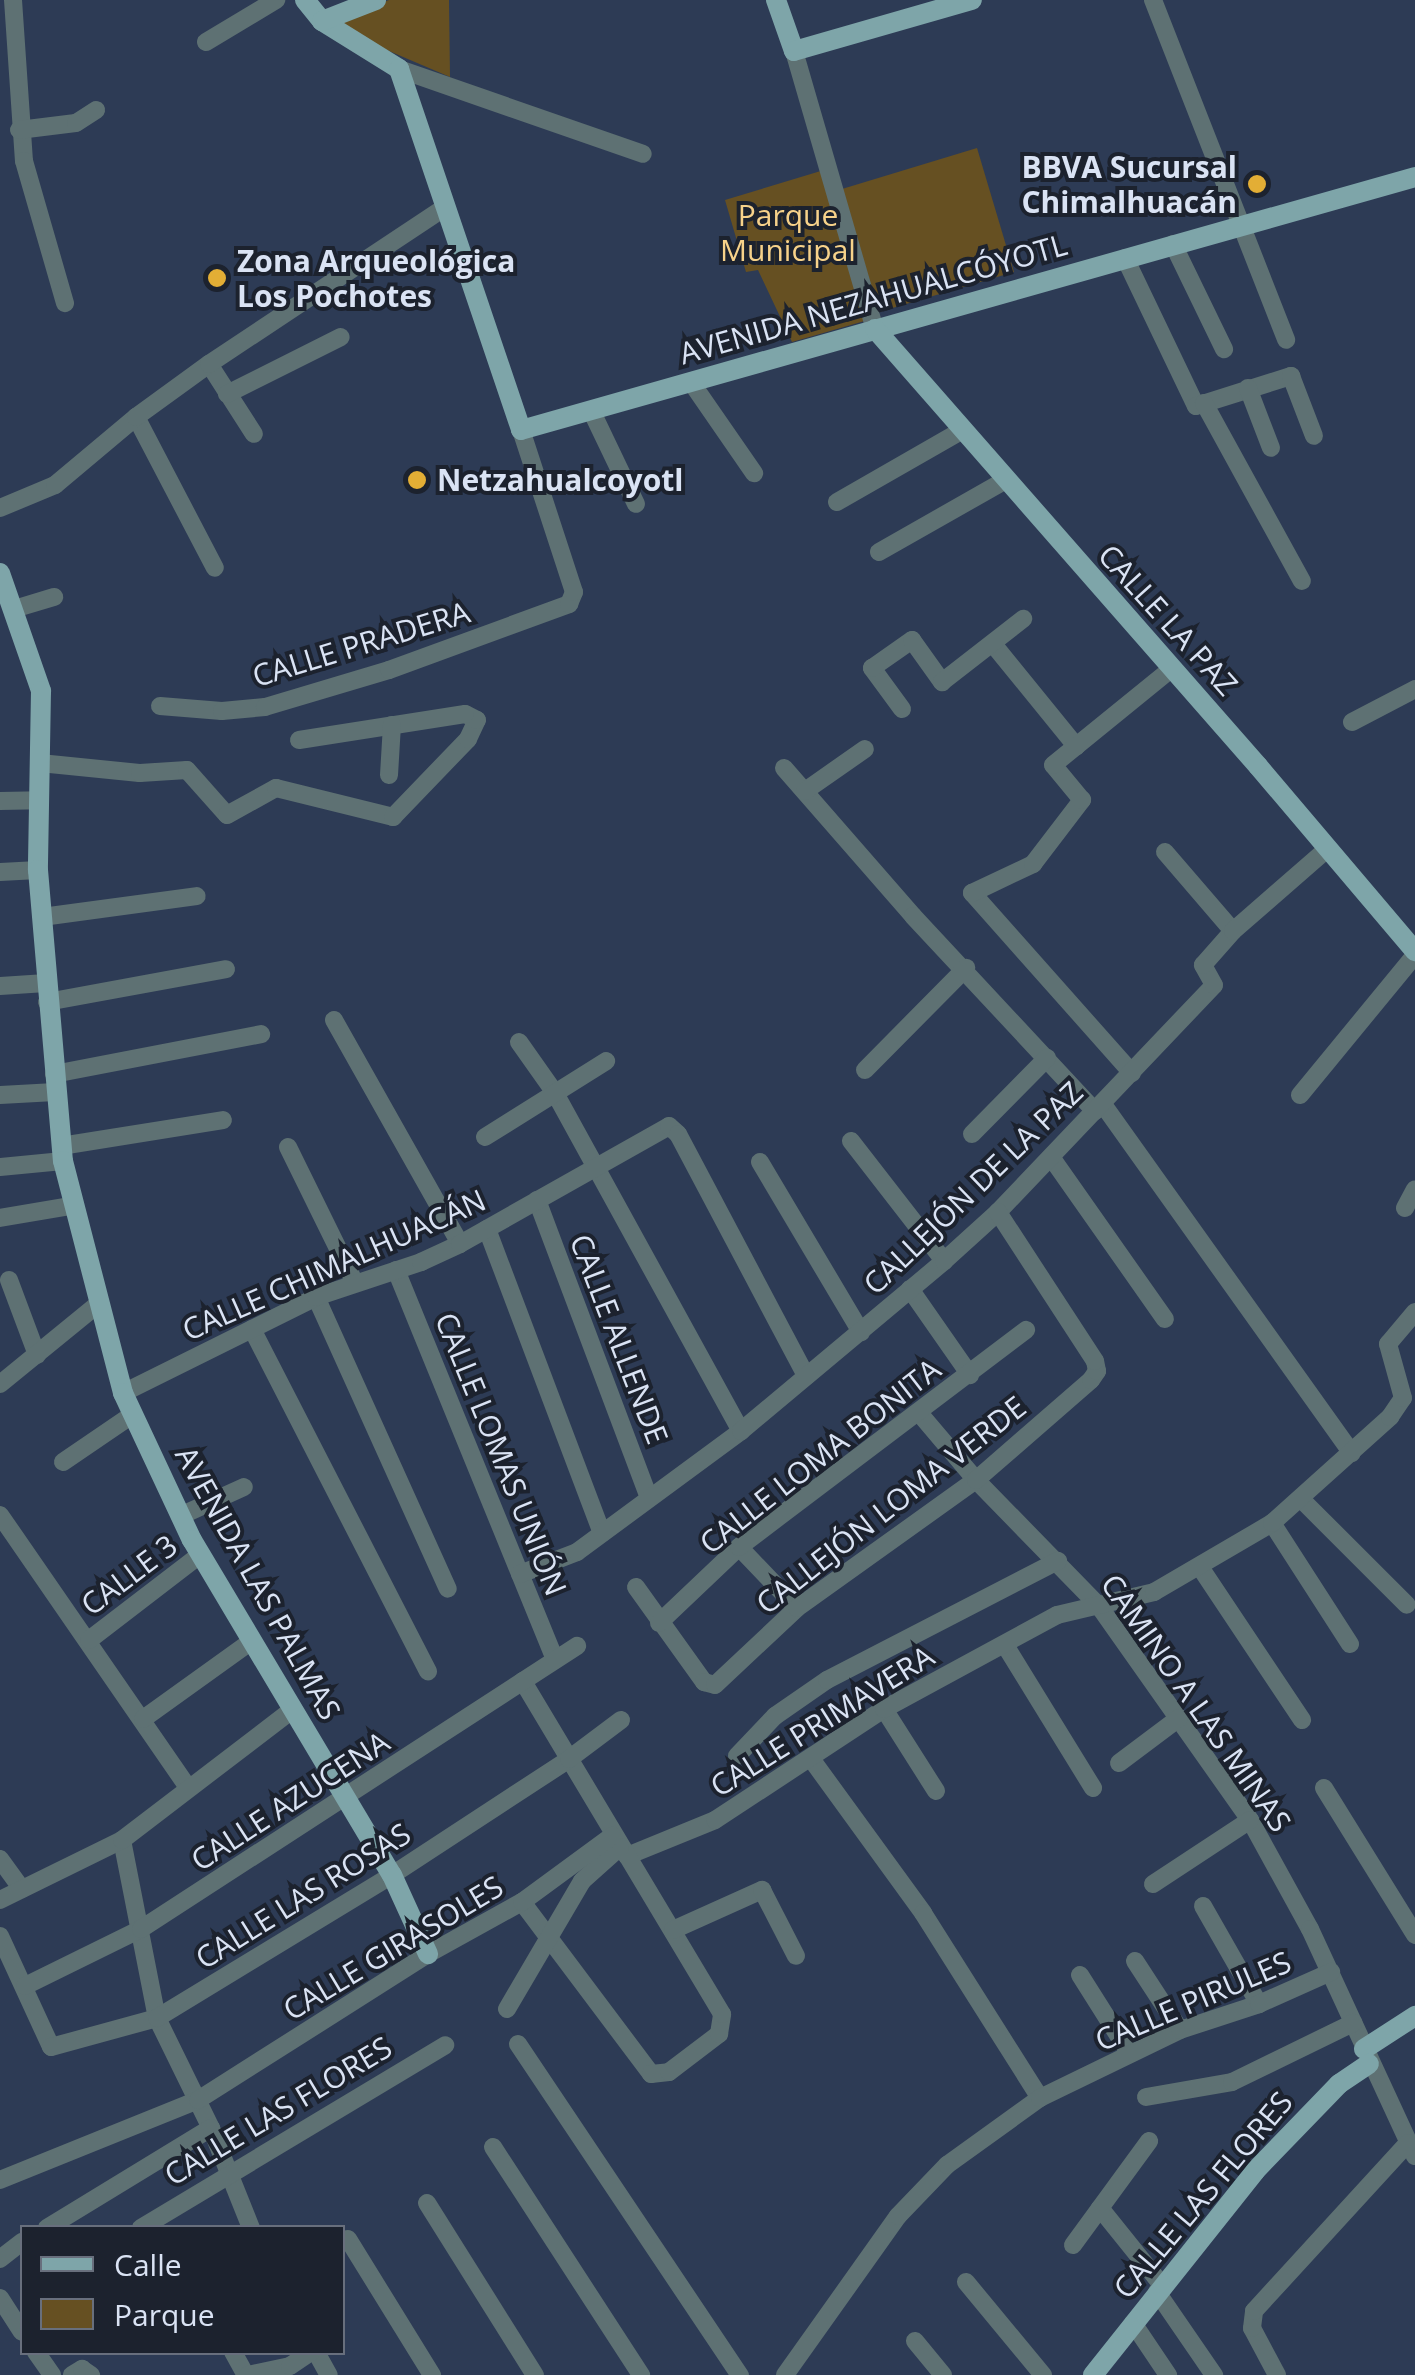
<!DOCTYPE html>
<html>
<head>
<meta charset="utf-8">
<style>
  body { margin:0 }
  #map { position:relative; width:1415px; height:2375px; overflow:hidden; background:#2d3b55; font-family:"Open Sans",sans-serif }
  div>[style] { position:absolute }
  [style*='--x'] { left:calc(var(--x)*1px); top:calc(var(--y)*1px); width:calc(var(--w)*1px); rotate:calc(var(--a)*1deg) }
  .green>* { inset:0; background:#665022 }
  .minor>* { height:18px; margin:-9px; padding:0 9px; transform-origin:9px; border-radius:9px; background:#5e7173 }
  .major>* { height:20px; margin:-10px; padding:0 10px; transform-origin:10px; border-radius:10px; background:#7ea5a9 }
  .dots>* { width:28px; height:28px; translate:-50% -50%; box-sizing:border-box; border:5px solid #1c222e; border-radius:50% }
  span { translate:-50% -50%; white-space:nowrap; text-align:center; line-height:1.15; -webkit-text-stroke:8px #1c222e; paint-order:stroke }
  .poi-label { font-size:30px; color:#dae3f4; font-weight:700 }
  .right { translate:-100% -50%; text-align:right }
  .left { translate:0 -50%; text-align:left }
  .park-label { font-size:30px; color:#f7d28a }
  .street-label { font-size:30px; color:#dae3f4 }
  .legend { position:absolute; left:20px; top:2225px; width:325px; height:130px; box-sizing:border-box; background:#1c222e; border:2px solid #686f7d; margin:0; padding:12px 18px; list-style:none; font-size:30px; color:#dae3f4 }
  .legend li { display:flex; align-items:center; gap:20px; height:50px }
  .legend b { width:50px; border:2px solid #686f7d }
</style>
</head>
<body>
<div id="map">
  <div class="green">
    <i style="clip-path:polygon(389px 0,449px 0,450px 77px,361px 39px,338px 20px)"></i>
    <i style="clip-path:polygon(977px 148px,1014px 272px,879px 312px,842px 189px)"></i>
    <i style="clip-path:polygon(824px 170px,868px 320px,792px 342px,758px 270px,746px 272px,725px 200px)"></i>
  </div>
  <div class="minor">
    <i style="--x:13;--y:0;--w:161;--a:86.1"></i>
    <i style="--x:24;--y:161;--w:148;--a:73.9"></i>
    <i style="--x:1153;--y:0;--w:365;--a:68.6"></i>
    <i style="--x:206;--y:42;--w:82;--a:-31"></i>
    <i style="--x:794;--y:51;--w:290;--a:73.8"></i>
    <i style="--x:399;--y:69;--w:258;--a:19.2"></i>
    <i style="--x:19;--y:130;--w:57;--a:-7"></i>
    <i style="--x:76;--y:123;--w:24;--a:-33"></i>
    <i style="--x:1173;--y:244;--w:117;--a:64.1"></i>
    <i style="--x:1125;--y:258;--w:164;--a:64.4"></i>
    <i style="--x:1196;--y:406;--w:100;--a:-17.5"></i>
    <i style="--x:1291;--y:376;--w:64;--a:69"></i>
    <i style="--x:209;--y:364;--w:83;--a:57.3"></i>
    <i style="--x:691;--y:382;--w:111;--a:55.3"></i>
    <i style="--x:1248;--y:388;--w:64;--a:69"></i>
    <i style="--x:227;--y:394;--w:127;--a:-26.6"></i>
    <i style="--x:1204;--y:403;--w:203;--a:61.2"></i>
    <i style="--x:591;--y:410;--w:104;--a:64.4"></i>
    <i style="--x:136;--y:417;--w:170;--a:62.4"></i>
    <i style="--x:837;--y:502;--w:143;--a:-29.8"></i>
    <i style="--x:0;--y:508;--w:60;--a:-22.7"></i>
    <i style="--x:55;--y:485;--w:106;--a:-40"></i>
    <i style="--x:136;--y:417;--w:90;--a:-36"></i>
    <i style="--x:209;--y:364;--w:282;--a:-33.6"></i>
    <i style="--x:879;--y:552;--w:144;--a:-29.6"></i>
    <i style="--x:14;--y:609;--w:42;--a:-16.7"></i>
    <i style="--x:993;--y:644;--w:132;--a:50.9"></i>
    <i style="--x:160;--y:706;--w:62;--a:4.6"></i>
    <i style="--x:222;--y:711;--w:43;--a:-5.3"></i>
    <i style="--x:265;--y:707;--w:129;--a:-16.6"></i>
    <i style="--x:389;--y:670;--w:192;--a:-20.1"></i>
    <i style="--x:569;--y:604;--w:13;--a:-67"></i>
    <i style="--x:574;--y:592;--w:170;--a:-108.1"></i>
    <i style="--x:902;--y:709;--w:51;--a:-126.2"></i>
    <i style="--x:872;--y:668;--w:49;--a:-35"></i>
    <i style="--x:912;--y:640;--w:52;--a:54.5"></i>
    <i style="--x:942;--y:682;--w:103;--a:-37.9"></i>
    <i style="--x:1352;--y:722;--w:71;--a:-27.6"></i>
    <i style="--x:40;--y:763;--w:100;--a:5.7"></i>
    <i style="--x:140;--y:773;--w:47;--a:-3.7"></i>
    <i style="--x:187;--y:770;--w:60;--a:48.4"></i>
    <i style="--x:227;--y:815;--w:56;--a:-28.9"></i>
    <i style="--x:276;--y:788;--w:121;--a:13.9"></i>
    <i style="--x:393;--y:817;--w:108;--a:-46.1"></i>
    <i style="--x:468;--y:739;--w:21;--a:-65"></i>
    <i style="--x:477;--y:720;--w:13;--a:-153"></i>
    <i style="--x:465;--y:714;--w:168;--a:171.1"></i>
    <i style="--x:784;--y:768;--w:196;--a:48.9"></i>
    <i style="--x:913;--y:916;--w:267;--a:47"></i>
    <i style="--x:389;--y:775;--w:50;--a:-86.6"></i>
    <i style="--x:805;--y:791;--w:73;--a:-35"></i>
    <i style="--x:0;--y:801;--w:39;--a:-1"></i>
    <i style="--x:1165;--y:852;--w:104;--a:49.3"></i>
    <i style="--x:0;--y:872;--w:38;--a:-3"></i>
    <i style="--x:42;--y:917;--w:156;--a:-7.7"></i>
    <i style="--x:0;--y:986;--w:46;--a:-3.7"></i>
    <i style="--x:47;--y:1002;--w:182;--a:-10.4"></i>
    <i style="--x:334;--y:1020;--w:257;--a:60.6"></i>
    <i style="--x:519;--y:1042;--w:62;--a:54.8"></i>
    <i style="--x:555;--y:1093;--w:386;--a:61.2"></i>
    <i style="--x:865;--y:1070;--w:144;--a:-45.3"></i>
    <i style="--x:1132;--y:1073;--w:241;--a:-131.6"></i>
    <i style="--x:972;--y:893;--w:68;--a:-25.4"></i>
    <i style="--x:1033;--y:864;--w:81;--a:-52.6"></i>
    <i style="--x:1082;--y:800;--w:45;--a:-129.6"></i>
    <i style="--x:1053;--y:765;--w:152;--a:-39.1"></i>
    <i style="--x:54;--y:1074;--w:211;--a:-10.9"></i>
    <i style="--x:0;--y:1095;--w:55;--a:-3.1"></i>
    <i style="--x:1300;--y:1095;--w:181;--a:-50.6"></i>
    <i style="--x:1102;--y:1103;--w:430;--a:54.5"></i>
    <i style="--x:972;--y:1134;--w:107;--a:-45.4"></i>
    <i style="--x:485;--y:1137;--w:143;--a:-32.1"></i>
    <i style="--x:851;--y:1141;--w:152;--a:52.2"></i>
    <i style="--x:61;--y:1146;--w:164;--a:-9.1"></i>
    <i style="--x:288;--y:1147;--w:149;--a:63.8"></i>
    <i style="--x:1051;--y:1157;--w:198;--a:54.9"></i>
    <i style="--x:760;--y:1162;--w:198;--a:59.3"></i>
    <i style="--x:0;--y:1167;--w:63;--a:-5.4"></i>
    <i style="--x:537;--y:1200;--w:318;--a:69.4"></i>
    <i style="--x:1405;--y:1208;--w:21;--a:-62"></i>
    <i style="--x:0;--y:1218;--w:72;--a:-9.6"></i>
    <i style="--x:487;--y:1229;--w:325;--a:69.3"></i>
    <i style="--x:396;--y:1270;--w:420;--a:67.8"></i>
    <i style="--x:9;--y:1280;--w:80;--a:69.5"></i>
    <i style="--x:910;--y:1289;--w:105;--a:55.1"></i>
    <i style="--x:316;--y:1297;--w:320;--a:65.7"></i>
    <i style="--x:252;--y:1329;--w:385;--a:62.8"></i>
    <i style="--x:0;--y:1384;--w:127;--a:-39.2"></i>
    <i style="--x:123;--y:1393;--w:216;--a:-26.4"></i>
    <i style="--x:316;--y:1297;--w:111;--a:-18.4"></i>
    <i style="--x:421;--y:1262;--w:43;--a:-24.8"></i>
    <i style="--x:460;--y:1244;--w:240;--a:-29.4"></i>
    <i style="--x:669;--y:1126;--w:12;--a:42"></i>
    <i style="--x:678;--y:1134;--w:274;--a:62.1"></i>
    <i style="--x:920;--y:1414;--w:87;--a:49.7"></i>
    <i style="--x:976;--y:1480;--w:176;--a:45.7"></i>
    <i style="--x:1099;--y:1606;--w:262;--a:54.8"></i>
    <i style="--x:1250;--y:1820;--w:124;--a:61.2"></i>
    <i style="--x:1310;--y:1929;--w:250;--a:65.2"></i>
    <i style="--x:63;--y:1462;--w:83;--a:-34.3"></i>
    <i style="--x:1302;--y:1500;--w:148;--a:45"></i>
    <i style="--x:0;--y:1515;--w:331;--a:55.4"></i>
    <i style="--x:180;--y:1516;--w:70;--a:-24.4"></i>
    <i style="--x:1272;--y:1523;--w:144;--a:57.2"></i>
    <i style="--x:739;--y:1547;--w:84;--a:46.4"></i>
    <i style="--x:1200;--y:1567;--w:184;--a:56.3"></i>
    <i style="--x:520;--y:1574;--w:61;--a:-21.1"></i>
    <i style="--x:577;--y:1552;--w:204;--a:-36.4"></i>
    <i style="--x:741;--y:1431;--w:265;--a:-39.9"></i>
    <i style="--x:944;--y:1261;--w:73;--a:-42.2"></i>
    <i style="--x:998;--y:1212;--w:313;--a:-46.4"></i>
    <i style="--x:1214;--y:985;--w:23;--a:-119"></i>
    <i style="--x:1203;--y:965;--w:45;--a:-48.6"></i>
    <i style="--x:1233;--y:931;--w:126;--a:-41.1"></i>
    <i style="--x:636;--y:1587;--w:117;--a:54.4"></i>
    <i style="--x:704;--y:1682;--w:11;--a:15"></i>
    <i style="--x:715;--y:1685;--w:112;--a:-43.2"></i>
    <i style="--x:797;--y:1608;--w:220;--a:-35.6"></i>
    <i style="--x:976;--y:1480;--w:152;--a:-41"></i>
    <i style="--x:1091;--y:1380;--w:11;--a:-56"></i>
    <i style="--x:1097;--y:1371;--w:10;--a:-101"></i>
    <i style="--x:1095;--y:1361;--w:178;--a:-123.1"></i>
    <i style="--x:659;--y:1623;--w:110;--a:-43.5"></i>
    <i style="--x:739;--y:1547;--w:360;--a:-37.1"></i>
    <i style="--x:89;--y:1640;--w:141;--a:-37.5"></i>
    <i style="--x:1005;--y:1645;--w:168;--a:58.4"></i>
    <i style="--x:884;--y:1709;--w:97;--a:57.6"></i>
    <i style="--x:143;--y:1719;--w:132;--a:-35.7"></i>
    <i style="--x:737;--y:1756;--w:55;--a:-46.5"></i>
    <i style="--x:775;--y:1716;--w:63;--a:-34.7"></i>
    <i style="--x:827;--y:1680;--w:260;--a:-27.3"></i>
    <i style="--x:812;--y:1760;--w:189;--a:54"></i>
    <i style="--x:923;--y:1913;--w:219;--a:57.7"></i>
    <i style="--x:1119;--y:1763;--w:75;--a:-36.9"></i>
    <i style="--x:1324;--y:1788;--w:173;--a:58.2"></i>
    <i style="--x:122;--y:1840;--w:181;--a:78.9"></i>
    <i style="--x:157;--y:2018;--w:123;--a:63.9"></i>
    <i style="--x:211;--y:2128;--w:108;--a:68.2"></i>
    <i style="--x:627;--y:1856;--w:95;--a:-22.2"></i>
    <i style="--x:715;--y:1820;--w:202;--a:-33.3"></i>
    <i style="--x:884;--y:1709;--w:197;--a:-28.5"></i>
    <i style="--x:1057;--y:1615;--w:100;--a:-13.3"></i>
    <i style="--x:1154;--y:1592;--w:137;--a:-30.3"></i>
    <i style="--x:1272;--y:1523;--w:159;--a:-41.9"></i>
    <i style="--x:1390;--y:1417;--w:23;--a:-56"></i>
    <i style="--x:1403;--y:1398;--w:56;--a:-105.5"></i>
    <i style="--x:1388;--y:1344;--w:42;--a:-49.8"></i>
    <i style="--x:0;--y:1859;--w:37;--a:54"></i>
    <i style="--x:1153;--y:1884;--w:116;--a:-33.4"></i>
    <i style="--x:0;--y:1900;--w:136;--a:-26.2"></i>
    <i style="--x:122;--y:1840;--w:214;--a:-37.4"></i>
    <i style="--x:522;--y:1902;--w:215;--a:53.1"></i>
    <i style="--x:651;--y:2074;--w:18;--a:-6"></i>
    <i style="--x:669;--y:2072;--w:63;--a:-37.2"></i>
    <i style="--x:719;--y:2034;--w:20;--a:-81"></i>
    <i style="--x:722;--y:2014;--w:388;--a:-120.9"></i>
    <i style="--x:1203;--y:1906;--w:113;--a:60.3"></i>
    <i style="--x:673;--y:1930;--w:98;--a:-24.2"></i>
    <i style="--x:762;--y:1890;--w:74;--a:62.7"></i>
    <i style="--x:0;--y:1936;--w:122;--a:65.3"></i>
    <i style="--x:51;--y:2047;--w:110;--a:-15.3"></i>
    <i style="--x:157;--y:2018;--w:275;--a:-31.3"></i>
    <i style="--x:392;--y:1875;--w:212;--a:-33.2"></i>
    <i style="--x:569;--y:1759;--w:65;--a:-36.9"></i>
    <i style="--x:1135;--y:1961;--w:82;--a:56.9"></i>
    <i style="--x:1080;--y:1975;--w:93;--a:57.7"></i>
    <i style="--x:25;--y:1986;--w:129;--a:-26.2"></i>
    <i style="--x:141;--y:1929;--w:520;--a:-32.99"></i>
    <i style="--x:507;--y:2009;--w:148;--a:-59.6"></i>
    <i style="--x:582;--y:1881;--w:51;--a:-41.8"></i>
    <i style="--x:518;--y:2044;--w:399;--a:56.2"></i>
    <i style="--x:1146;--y:2097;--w:87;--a:-9.9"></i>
    <i style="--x:1232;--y:2082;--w:135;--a:-26"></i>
    <i style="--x:493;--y:2147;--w:272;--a:57"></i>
    <i style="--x:0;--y:2180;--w:214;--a:-22"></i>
    <i style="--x:198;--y:2100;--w:272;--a:-32.4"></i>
    <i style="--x:428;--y:1954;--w:107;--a:-29"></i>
    <i style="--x:522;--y:1902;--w:112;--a:-36.3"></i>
    <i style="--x:427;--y:2203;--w:203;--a:57.9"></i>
    <i style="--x:1100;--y:2208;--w:99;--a:51.2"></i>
    <i style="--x:47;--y:2228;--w:192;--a:-31.4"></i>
    <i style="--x:141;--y:2228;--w:355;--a:-31"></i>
    <i style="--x:348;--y:2239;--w:160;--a:58.3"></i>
    <i style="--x:1073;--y:2245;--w:129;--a:-53.8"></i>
    <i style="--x:0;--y:2259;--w:28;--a:-38"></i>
    <i style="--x:966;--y:2282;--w:121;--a:50.4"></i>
    <i style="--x:1157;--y:2292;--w:101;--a:55.5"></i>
    <i style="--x:0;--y:2298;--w:40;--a:57.1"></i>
    <i style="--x:1133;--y:2323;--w:63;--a:56.1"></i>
    <i style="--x:915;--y:2341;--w:44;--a:50.5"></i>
    <i style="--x:36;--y:2352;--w:28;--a:55"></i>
    <i style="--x:233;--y:2352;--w:26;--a:61"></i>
    <i style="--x:316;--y:2352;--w:26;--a:61"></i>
    <i style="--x:72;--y:2375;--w:12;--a:-31"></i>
    <i style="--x:82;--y:2369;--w:11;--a:34"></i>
    <i style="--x:248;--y:2375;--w:43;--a:-12.1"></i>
    <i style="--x:290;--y:2366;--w:25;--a:-34"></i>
    <i style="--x:785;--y:2375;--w:195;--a:-54.6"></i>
    <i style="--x:898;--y:2216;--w:71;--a:-46.1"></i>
    <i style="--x:947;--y:2165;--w:115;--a:-35.8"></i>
    <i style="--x:1040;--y:2098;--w:156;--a:-25.9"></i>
    <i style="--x:1180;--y:2030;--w:83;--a:-18.2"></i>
    <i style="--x:1259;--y:2004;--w:79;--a:-24"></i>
    <i style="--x:1277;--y:2375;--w:53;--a:-118"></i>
    <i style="--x:1252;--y:2328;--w:17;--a:-83"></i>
    <i style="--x:1254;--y:2311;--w:228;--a:-47.5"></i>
  </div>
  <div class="major">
    <i style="--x:305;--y:0;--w:27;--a:51"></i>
    <i style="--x:322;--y:21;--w:91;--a:31.9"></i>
    <i style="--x:399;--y:69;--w:381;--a:71.3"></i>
    <i style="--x:521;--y:430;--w:929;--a:-15.8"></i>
    <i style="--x:776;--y:0;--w:54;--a:70.6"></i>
    <i style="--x:794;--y:51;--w:185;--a:-16"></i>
    <i style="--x:322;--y:21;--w:58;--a:-21.3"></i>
    <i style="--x:875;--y:329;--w:581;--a:48.77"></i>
    <i style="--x:1258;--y:766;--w:243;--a:49.7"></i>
    <i style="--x:0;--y:573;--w:125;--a:70.8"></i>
    <i style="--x:41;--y:691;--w:179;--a:91"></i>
    <i style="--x:38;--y:870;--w:292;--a:85.1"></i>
    <i style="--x:63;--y:1161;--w:240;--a:75.5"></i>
    <i style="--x:123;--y:1393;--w:162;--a:64.9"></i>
    <i style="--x:192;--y:1540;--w:390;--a:59.2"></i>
    <i style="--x:392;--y:1875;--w:87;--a:65.5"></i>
    <i style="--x:1364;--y:2049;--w:61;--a:-32.9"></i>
    <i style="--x:1093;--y:2375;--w:260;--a:-51.5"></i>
    <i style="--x:1255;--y:2171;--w:121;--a:-46"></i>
    <i style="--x:1339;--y:2084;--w:36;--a:-34"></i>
  </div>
  <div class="dots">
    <i style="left:1257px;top:184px;background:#e3ae35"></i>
    <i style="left:217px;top:278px;background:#e3ae35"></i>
    <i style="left:417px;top:480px;background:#e3ae35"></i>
  </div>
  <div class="poi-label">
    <span class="right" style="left:1237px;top:184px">BBVA Sucursal<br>Chimalhuacán</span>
    <span class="left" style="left:237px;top:278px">Zona Arqueológica<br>Los Pochotes</span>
    <span class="left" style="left:437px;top:480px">Netzahualcoyotl</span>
  </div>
  <div class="park-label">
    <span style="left:788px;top:232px">Parque<br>Municipal</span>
  </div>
  <div class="street-label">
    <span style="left:873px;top:299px;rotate:-16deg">AVENIDA NEZAHUALCÓYOTL</span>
    <span style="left:1168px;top:620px;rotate:48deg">CALLE LA PAZ</span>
    <span style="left:361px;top:644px;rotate:-17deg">CALLE PRADERA</span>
    <span style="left:973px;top:1188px;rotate:-44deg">CALLEJÓN DE LA PAZ</span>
    <span style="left:334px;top:1265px;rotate:-24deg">CALLE CHIMALHUACÁN</span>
    <span style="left:619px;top:1339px;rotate:69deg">CALLE ALLENDE</span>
    <span style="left:501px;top:1454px;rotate:68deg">CALLE LOMAS UNIÓN</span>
    <span style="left:820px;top:1456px;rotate:-38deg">CALLE LOMA BONITA</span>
    <span style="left:891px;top:1505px;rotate:-38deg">CALLEJÓN LOMA VERDE</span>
    <span style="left:129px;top:1575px;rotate:-37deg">CALLE 3</span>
    <span style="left:258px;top:1583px;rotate:61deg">AVENIDA LAS PALMAS</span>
    <span style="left:1196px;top:1703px;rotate:55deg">CAMINO A LAS MINAS</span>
    <span style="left:822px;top:1721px;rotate:-32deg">CALLE PRIMAVERA</span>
    <span style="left:290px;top:1801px;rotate:-33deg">CALLE AZUCENA</span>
    <span style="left:303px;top:1896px;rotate:-32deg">CALLE LAS ROSAS</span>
    <span style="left:393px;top:1948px;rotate:-31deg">CALLE GIRASOLES</span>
    <span style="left:1193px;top:2001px;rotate:-23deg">CALLE PIRULES</span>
    <span style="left:278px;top:2111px;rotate:-31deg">CALLE LAS FLORES</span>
    <span style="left:1203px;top:2195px;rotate:-50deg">CALLE LAS FLORES</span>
  </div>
  <ul class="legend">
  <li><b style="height:12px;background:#7ea5a9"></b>Calle</li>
  <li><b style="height:28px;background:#665022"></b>Parque</li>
  </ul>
</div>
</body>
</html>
